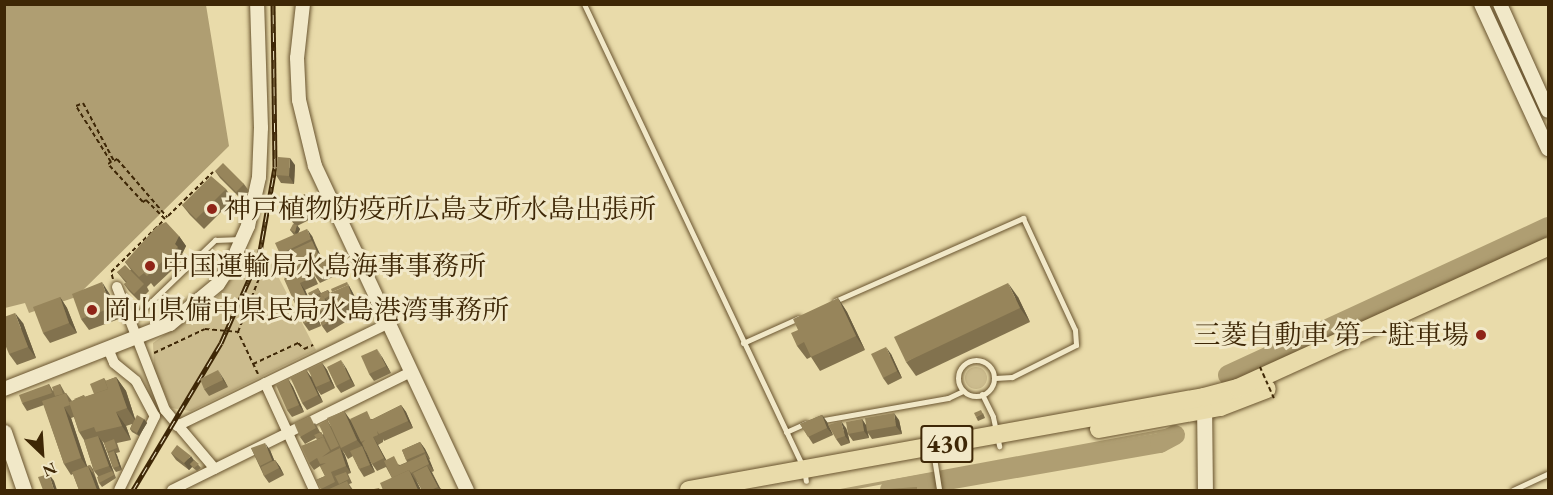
<!DOCTYPE html>
<html>
<head>
<meta charset="utf-8">
<style>
  body { margin:0 }
  #map { position:relative; width:1553px; height:495px; overflow:hidden; background:#e9dbaa; font-family:"EB Garamond","Noto Serif JP",serif }
  div>[style] { position:absolute }
  [style*='--x'] { left:calc(var(--x)*1px); top:calc(var(--y)*1px); width:calc(var(--w)*1px); rotate:calc(var(--a)*1deg) }
  .green>* { inset:0; background:#ccbc8e }
  .round { border-radius:50% }
  .water>* { inset:0; background:#af9e72 }
  .stream>* { height:3px; margin:-1.5px; padding:0 1.5px; transform-origin:1.5px; border-radius:1.5px; background:#af9e72 }
  .river>* { height:20px; margin:-10px; padding:0 10px; transform-origin:10px; border-radius:10px; background:#af9e72 }
  .path>* { height:2px; margin-top:-1px; transform-origin:0; background:repeating-linear-gradient(90deg,#3e2706 0 4.5px,transparent 0 7.5px) }
  .roads { filter:drop-shadow(0 0 2px #69542f) drop-shadow(0 0 2px #69542f) }
  .service>* { height:5px; margin:-2.5px; padding:0 2.5px; transform-origin:2.5px; border-radius:2.5px; background:#f1e8c8 }
  .service>.ring { margin:-2.5px; padding:0; box-sizing:content-box; background:none; border:5px solid #f1e8c8; border-radius:50% }
  .minor>* { height:10px; margin:-5px; padding:0 5px; transform-origin:5px; border-radius:5px; background:#f1e8c8 }
  .tertiary>* { height:14px; margin:-7px; padding:0 7px; transform-origin:7px; border-radius:7px; background:#f1e8c8 }
  .secondary>* { height:15px; margin:-7.5px; padding:0 7.5px; transform-origin:7.5px; border-radius:7.5px; background:#f1e8c8 }
  .trunk>* { height:18px; margin:-9px; padding:0 9px; transform-origin:9px; border-radius:9px; background:#e9dbaa }
  .rail>* { height:5px; margin-top:-2.5px; transform-origin:0; background:repeating-linear-gradient(90deg,#f1e8c8 0 9px,#3e2706 0 18px); box-sizing:border-box; border-block:2px solid #3e2706 }
  .path-bridge>* { height:2px; margin-top:-1px; transform-origin:0; background:repeating-linear-gradient(90deg,#3e2706 0 4.5px,transparent 0 7.5px) }
  .wall>* { inset:0; background:#82724e }
  .shaded-wall>* { inset:0; background:#6a5d40 }
  .building>* { inset:0; background:#97855b }
  .dots>* { width:16px; height:16px; translate:-50% -50%; box-sizing:border-box; border:3px solid #f1e8c8; border-radius:50% }
  span { translate:-50% -50%; white-space:nowrap; text-align:center; line-height:1.15; -webkit-text-stroke:6px #f1e8c8; paint-order:stroke }
  .shield-label span { padding:2px 4px; background:#f1e8c8; border:2px solid; border-radius:4px; -webkit-text-stroke-width:0 }
  .shield-label { font-size:26px; color:#3e2706; font-weight:700 }
  .poi-label { font-size:27px; color:#3e2706 }
  .left { translate:0 -50%; text-align:left }
  .right { translate:-100% -50%; text-align:right }
  .frame { position:absolute; inset:0; border:6px solid #3e2706; pointer-events:none }
  .north { position:absolute; left:12px; top:423px; width:60px; height:60px; -webkit-text-stroke:4px #f1e8c8; paint-order:stroke; rotate:155deg; font-size:16px; font-weight:700; line-height:24px; text-align:center; color:#3e2706 }
  .north::after { content:''; display:block; margin:auto; width:21px; height:27px; background:#3e2706; clip-path:polygon(50% 0,100% 100%,50% 72%,0 100%) }
</style>
</head>
<body>
<div id="map">
  <div class="green">
    <i style="clip-path:polygon(257px 249px,267px 255px,316px 350px,191px 411px,171px 408px,154px 369px,153px 343px,217px 297px,253px 250px)"></i>
    <i class="round" style="left:965px;top:367px;width:22px;height:22px"></i>
  </div>
  <div class="water">
    <i style="clip-path:polygon(5px 5px,206px 5px,229px 146px,76px 297px,29px 313px,25px 303px,5px 308px)"></i>
  </div>
  <div class="stream">
    <i style="--x:1223;--y:371;--w:359;--a:-25.2"></i>
    <i style="--x:840;--y:490;--w:335;--a:-10.5"></i>
  </div>
  <div class="river">
    <i style="--x:1228;--y:375;--w:353;--a:-24.8"></i>
    <i style="--x:890;--y:490;--w:274;--a:-9.9"></i>
    <i style="--x:1160;--y:443;--w:17;--a:-28"></i>
  </div>
  <div class="path">
    <i style="--x:168;--y:216;--w:63;--a:-44.4"></i>
    <i style="--x:165;--y:219;--w:27;--a:-135"></i>
    <i style="--x:146;--y:200;--w:4;--a:146"></i>
    <i style="--x:143;--y:202;--w:52;--a:-132.6"></i>
    <i style="--x:108;--y:164;--w:4;--a:-34"></i>
    <i style="--x:111;--y:162;--w:66;--a:-122"></i>
    <i style="--x:76;--y:106;--w:8;--a:-23"></i>
    <i style="--x:83;--y:103;--w:66;--a:61.9"></i>
    <i style="--x:114;--y:161;--w:4;--a:-34"></i>
    <i style="--x:117;--y:159;--w:77;--a:49.2"></i>
    <i style="--x:113;--y:279;--w:7;--a:-106"></i>
    <i style="--x:111;--y:272;--w:74;--a:-44.5"></i>
    <i style="--x:154;--y:353;--w:56;--a:-25.2"></i>
    <i style="--x:205;--y:329;--w:33;--a:5"></i>
    <i style="--x:253;--y:364;--w:50;--a:-25"></i>
    <i style="--x:298;--y:343;--w:8;--a:45"></i>
    <i style="--x:304;--y:349;--w:10;--a:-24"></i>
    <i style="--x:258;--y:374;--w:47;--a:-115.5"></i>
    <i style="--x:238;--y:332;--w:60;--a:-68.6"></i>
  </div>
  <div class="roads">
    <div class="service">
      <i style="--x:584;--y:4;--w:514;--a:64.68"></i>
      <i style="--x:804;--y:469;--w:12;--a:81"></i>
      <i style="--x:835;--y:301;--w:206;--a:-23.8"></i>
      <i style="--x:1023;--y:218;--w:123;--a:65.1"></i>
      <i style="--x:1075;--y:330;--w:15;--a:86"></i>
      <i style="--x:1076;--y:345;--w:72;--a:153.4"></i>
      <i style="--x:1012;--y:377;--w:17;--a:177"></i>
      <i style="--x:131;--y:321;--w:117;--a:-44"></i>
      <i style="--x:215;--y:240;--w:26;--a:-2"></i>
      <i style="--x:743;--y:343;--w:61;--a:-24.1"></i>
      <i class="ring" style="left:958px;top:360px;width:31px;height:31px"></i>
      <i style="--x:982;--y:394;--w:25;--a:64"></i>
      <i style="--x:993;--y:417;--w:30;--a:78"></i>
      <i style="--x:818;--y:421;--w:132;--a:-10"></i>
      <i style="--x:948;--y:398;--w:17;--a:-25"></i>
      <i style="--x:786;--y:432;--w:22;--a:-24"></i>
      <i style="--x:933;--y:451;--w:39;--a:81"></i>
      <i style="--x:1513;--y:490;--w:38;--a:-25"></i>
    </div>
    <div class="minor">
      <i style="--x:117;--y:287;--w:132;--a:68.7"></i>
      <i style="--x:165;--y:410;--w:77;--a:49.7"></i>
      <i style="--x:109;--y:351;--w:13;--a:67"></i>
      <i style="--x:114;--y:363;--w:28;--a:39"></i>
      <i style="--x:136;--y:381;--w:40;--a:62"></i>
      <i style="--x:155;--y:416;--w:82;--a:115.9"></i>
      <i style="--x:265;--y:383;--w:118;--a:65.4"></i>
      <i style="--x:177;--y:426;--w:233;--a:-25.9"></i>
      <i style="--x:172;--y:490;--w:267;--a:-26.3"></i>
    </div>
    <div class="tertiary">
      <i style="--x:303;--y:4;--w:54;--a:96.3"></i>
      <i style="--x:297;--y:58;--w:42;--a:87.3"></i>
      <i style="--x:299;--y:100;--w:68;--a:76.4"></i>
      <i style="--x:315;--y:166;--w:358;--a:64.9"></i>
      <i style="--x:1481;--y:4;--w:160;--a:65.2"></i>
      <i style="--x:1500;--y:4;--w:117;--a:65.8"></i>
      <i style="--x:4;--y:389;--w:178;--a:-21.4"></i>
      <i style="--x:170;--y:324;--w:62;--a:-39.8"></i>
      <i style="--x:218;--y:284;--w:24;--a:-57"></i>
      <i style="--x:231;--y:264;--w:42;--a:-65.9"></i>
      <i style="--x:248;--y:226;--w:50;--a:-77.3"></i>
      <i style="--x:259;--y:177;--w:49;--a:-87.7"></i>
      <i style="--x:261;--y:128;--w:124;--a:-91.8"></i>
    </div>
    <div class="secondary">
      <i style="--x:1204;--y:400;--w:90;--a:89.4"></i>
      <i style="--x:4;--y:432;--w:61;--a:71"></i>
    </div>
    <div class="trunk">
      <i style="--x:1099;--y:429;--w:123;--a:-10.3"></i>
      <i style="--x:1220;--y:407;--w:50;--a:-21"></i>
      <i style="--x:689;--y:490;--w:523;--a:-10.24"></i>
      <i style="--x:1204;--y:397;--w:35;--a:-15"></i>
      <i style="--x:1238;--y:388;--w:341;--a:-24.5"></i>
    </div>
  </div>
  <div class="rail">
    <i style="--x:133;--y:490;--w:171;--a:-59.1"></i>
    <i style="--x:221;--y:343;--w:94;--a:-66.2"></i>
    <i style="--x:259;--y:257;--w:91;--a:-79.9"></i>
    <i style="--x:275;--y:167;--w:163;--a:-90.7"></i>
  </div>
  <div class="path-bridge">
    <i style="--x:1260;--y:367;--w:36;--a:66"></i>
  </div>
  <div class="wall">
    <i style="clip-path:polygon(295px 165px,294px 184px,281px 183px,276px 175px)"></i>
    <i style="clip-path:polygon(215px 171px,244px 184px,249px 191px,241px 199px,220px 178px)"></i>
    <i style="clip-path:polygon(226px 189px,233px 200px,204px 229px,190px 215px,182px 205px)"></i>
    <i style="clip-path:polygon(305px 194px,310px 202px,317px 216px,297px 226px,300px 229px,298px 233px,312px 236px,323px 261px,328px 258px,333px 265px,337px 275px,320px 283px,313px 273px,318px 284px,305px 290px,321px 326px,309px 331px,304px 324px,284px 277px,284px 259px,280px 254px,294px 235px,290px 230px,294px 224px,290px 219px)"></i>
    <i style="clip-path:polygon(179px 236px,186px 246px,182px 254px,185px 258px,154px 287px,151px 283px,147px 287px,149px 291px,139px 301px,129px 291px,124px 284px,126px 283px,117px 272px,131px 270px,125px 262px)"></i>
    <i style="clip-path:polygon(evenodd,349px 286px,360px 308px,344px 315px,347px 321px,327px 333px,322px 326px,320px 318px,316px 313px,321px 297px,312px 301px,310px 297px,318px 288px,321px 293px,328px 290px,330px 293px,349px 286px,331px 300px,336px 311px,333px 312px,327px 302px,331px 300px)"></i>
    <i style="clip-path:polygon(109px 293px,119px 319px,89px 330px,81px 319px)"></i>
    <i style="clip-path:polygon(60px 297px,67px 308px,77px 333px,50px 343px,43px 333px)"></i>
    <i style="clip-path:polygon(1018px 297px,1030px 322px,916px 376px,906px 362px)"></i>
    <i style="clip-path:polygon(838px 298px,847px 312px,865px 350px,820px 371px,811px 357px,807px 359px,797px 346px,798px 330px)"></i>
    <i style="clip-path:polygon(23px 323px,36px 358px,17px 365px,9px 354px)"></i>
    <i style="clip-path:polygon(891px 354px,902px 378px,888px 385px,883px 378px)"></i>
    <i style="clip-path:polygon(382px 357px,391px 373px,374px 381px,369px 374px)"></i>
    <i style="clip-path:polygon(322px 363px,327px 370px,335px 388px,321px 395px,316px 388px,323px 402px,307px 410px,302px 403px,306px 370px,311px 377px)"></i>
    <i style="clip-path:polygon(346px 368px,355px 386px,341px 393px,336px 386px)"></i>
    <i style="clip-path:polygon(116px 377px,126px 391px,135px 419px,144px 419px,147px 423px,139px 436px,132px 432px,130px 429px,132px 424px,126px 426px,131px 440px,117px 443px,120px 452px,116px 453px,122px 470px,116px 472px,113px 468px,104px 443px,102px 441px,116px 478px,102px 487px,99px 483px,98px 476px,94px 471px,84px 440px,79px 432px,74px 417px,71px 418px,87px 466px,90px 465px,93px 469px,100px 490px,79px 490px,73px 474px,71px 475px,64px 464px,44px 405px,27px 411px,22px 403px,49px 384px,53px 391px,60px 384px,65px 393px,66px 393px,72px 401px,84px 395px,85px 397px,94px 394px,104px 378px,106px 381px)"></i>
    <i style="clip-path:polygon(223px 378px,228px 387px,209px 396px,204px 389px)"></i>
    <i style="clip-path:polygon(288px 379px,293px 387px,304px 412px,292px 417px,287px 410px)"></i>
    <i style="clip-path:polygon(401px 405px,406px 412px,413px 428px,384px 441px,383px 439px,383px 442px,378px 445px,386px 460px,400px 465px,407px 462px,402px 450px,420px 442px,425px 449px,430px 459px,429px 460px,434px 471px,432px 472px,440px 488px,443px 490px,422px 490px,416px 480px,421px 490px,383px 490px,392px 478px,386px 467px,377px 471px,372px 464px,362px 444px,375px 472px,364px 477px,359px 469px,353px 456px,348px 459px,343px 451px,351px 473px,348px 474px,352px 483px,349px 484px,353px 490px,322px 490px,316px 480px,325px 476px,320px 466px,314px 470px,309px 463px,317px 439px,316px 438px,305px 444px,300px 437px,315px 423px,320px 432px,321px 432px,323px 435px,327px 420px,331px 426px,344px 411px,350px 420px,373px 419px)"></i>
    <i style="clip-path:polygon(983px 413px,985px 418px,978px 421px,976px 417px)"></i>
    <i style="clip-path:polygon(822px 415px,827px 422px,833px 435px,813px 444px,800px 424px)"></i>
    <i style="clip-path:polygon(862px 419px,866px 425px,899px 420px,902px 434px,872px 439px,868px 433px,869px 438px,853px 441px,848px 434px,850px 443px,841px 446px,836px 439px,846px 428px,848px 433px)"></i>
    <i style="clip-path:polygon(251px 448px,270px 450px,274px 460px,275px 460px,280px 467px,284px 475px,269px 483px,264px 476px)"></i>
    <i style="clip-path:polygon(171px 453px,194px 460px,201px 468px,197px 471px,192px 467px,189px 470px,176px 460px)"></i>
  </div>
  <div class="shaded-wall">
    <i style="clip-path:polygon(290px 158px,295px 165px,294px 184px,289px 176px)"></i>
    <i style="clip-path:polygon(305px 194px,310px 202px,317px 216px,312px 209px)"></i>
    <i style="clip-path:polygon(297px 225px,300px 229px,297px 236px,295px 232px)"></i>
    <i style="clip-path:polygon(307px 229px,312px 236px,316px 247px,311px 239px)"></i>
    <i style="clip-path:polygon(179px 236px,186px 246px,182px 254px,175px 244px)"></i>
    <i style="clip-path:polygon(312px 241px,317px 248px,326px 268px,321px 260px)"></i>
    <i style="clip-path:polygon(328px 258px,333px 265px,337px 275px,332px 268px)"></i>
    <i style="clip-path:polygon(102px 282px,109px 293px,119px 319px,111px 308px)"></i>
    <i style="clip-path:polygon(347px 282px,353px 293px,360px 308px,354px 301px)"></i>
    <i style="clip-path:polygon(300px 283px,305px 290px,321px 326px,316px 318px)"></i>
    <i style="clip-path:polygon(1008px 283px,1018px 297px,1030px 322px,1020px 308px)"></i>
    <i style="clip-path:polygon(323px 296px,329px 304px,334px 315px,329px 308px)"></i>
    <i style="clip-path:polygon(60px 297px,67px 308px,77px 333px,69px 323px)"></i>
    <i style="clip-path:polygon(838px 298px,847px 312px,865px 350px,856px 336px)"></i>
    <i style="clip-path:polygon(15px 313px,23px 323px,36px 358px,28px 347px)"></i>
    <i style="clip-path:polygon(886px 347px,891px 354px,902px 378px,897px 371px)"></i>
    <i style="clip-path:polygon(377px 349px,382px 357px,391px 373px,386px 366px)"></i>
    <i style="clip-path:polygon(341px 360px,346px 368px,355px 386px,350px 379px)"></i>
    <i style="clip-path:polygon(322px 363px,327px 370px,335px 388px,330px 381px)"></i>
    <i style="clip-path:polygon(218px 370px,223px 378px,228px 387px,223px 380px)"></i>
    <i style="clip-path:polygon(306px 370px,311px 377px,323px 402px,318px 395px)"></i>
    <i style="clip-path:polygon(116px 377px,126px 391px,136px 422px,127px 408px)"></i>
    <i style="clip-path:polygon(288px 379px,293px 387px,304px 412px,299px 405px)"></i>
    <i style="clip-path:polygon(401px 405px,406px 412px,413px 428px,408px 421px)"></i>
    <i style="clip-path:polygon(64px 407px,71px 418px,88px 469px,81px 458px)"></i>
    <i style="clip-path:polygon(344px 411px,351px 421px,365px 450px,357px 440px)"></i>
    <i style="clip-path:polygon(116px 412px,126px 426px,131px 440px,122px 426px)"></i>
    <i style="clip-path:polygon(894px 413px,899px 420px,902px 434px,896px 426px)"></i>
    <i style="clip-path:polygon(822px 415px,827px 422px,833px 435px,827px 428px)"></i>
    <i style="clip-path:polygon(144px 419px,147px 423px,139px 436px,137px 433px)"></i>
    <i style="clip-path:polygon(862px 419px,867px 427px,867px 431px,869px 438px,864px 431px)"></i>
    <i style="clip-path:polygon(841px 421px,846px 428px,850px 443px,845px 436px)"></i>
    <i style="clip-path:polygon(98px 436px,103px 443px,114px 473px,109px 466px)"></i>
    <i style="clip-path:polygon(373px 437px,378px 445px,389px 465px,384px 458px)"></i>
    <i style="clip-path:polygon(420px 442px,425px 449px,430px 459px,425px 452px)"></i>
    <i style="clip-path:polygon(265px 443px,270px 450px,277px 467px,272px 460px)"></i>
    <i style="clip-path:polygon(362px 446px,367px 453px,375px 472px,370px 465px)"></i>
    <i style="clip-path:polygon(340px 448px,345px 455px,351px 473px,346px 466px)"></i>
    <i style="clip-path:polygon(114px 451px,117px 455px,122px 470px,119px 466px)"></i>
    <i style="clip-path:polygon(425px 454px,430px 461px,434px 471px,429px 464px)"></i>
    <i style="clip-path:polygon(191px 456px,196px 463px,190px 464px,192px 467px,189px 470px,184px 463px)"></i>
    <i style="clip-path:polygon(275px 460px,280px 467px,284px 475px,279px 468px)"></i>
    <i style="clip-path:polygon(88px 466px,95px 477px,100px 490px,97px 490px)"></i>
    <i style="clip-path:polygon(427px 466px,432px 473px,441px 490px,438px 487px)"></i>
    <i style="clip-path:polygon(409px 470px,416px 481px,421px 490px,418px 490px)"></i>
    <i style="clip-path:polygon(49px 474px,54px 481px,57px 490px,54px 490px)"></i>
  </div>
  <div class="building">
    <i style="clip-path:polygon(278px 157px,290px 158px,289px 176px,276px 175px)"></i>
    <i style="clip-path:polygon(223px 163px,244px 184px,236px 192px,215px 171px)"></i>
    <i style="clip-path:polygon(211px 176px,226px 189px,196px 219px,182px 205px)"></i>
    <i style="clip-path:polygon(305px 194px,312px 209px,290px 219px,294px 199px)"></i>
    <i style="clip-path:polygon(166px 222px,179px 236px,175px 244px,178px 247px,147px 276px,144px 273px,139px 277px,125px 262px,157px 226px)"></i>
    <i style="clip-path:polygon(293px 224px,297px 225px,295px 232px,290px 230px)"></i>
    <i style="clip-path:polygon(307px 229px,311px 239px,280px 254px,275px 243px)"></i>
    <i style="clip-path:polygon(312px 241px,321px 260px,284px 277px,277px 262px,284px 258px,282px 255px)"></i>
    <i style="clip-path:polygon(328px 258px,332px 268px,315px 276px,310px 267px)"></i>
    <i style="clip-path:polygon(125px 265px,144px 284px,134px 294px,124px 284px,127px 282px,117px 272px)"></i>
    <i style="clip-path:polygon(309px 268px,313px 277px,300px 283px,316px 318px,304px 324px,284px 279px)"></i>
    <i style="clip-path:polygon(102px 282px,111px 308px,81px 319px,72px 294px)"></i>
    <i style="clip-path:polygon(347px 282px,349px 288px,348px 285px,332px 292px,331px 289px)"></i>
    <i style="clip-path:polygon(1008px 283px,1020px 308px,906px 362px,894px 337px)"></i>
    <i style="clip-path:polygon(348px 285px,354px 301px,335px 309px,328px 294px)"></i>
    <i style="clip-path:polygon(318px 288px,320px 293px,310px 297px,308px 293px)"></i>
    <i style="clip-path:polygon(328px 290px,329px 296px,324px 299px,323px 296px,321px 298px,320px 294px)"></i>
    <i style="clip-path:polygon(323px 296px,329px 308px,316px 313px,311px 302px)"></i>
    <i style="clip-path:polygon(60px 297px,69px 323px,43px 333px,33px 307px)"></i>
    <i style="clip-path:polygon(838px 298px,856px 336px,811px 357px,804px 342px,797px 346px,791px 333px,798px 330px,793px 319px)"></i>
    <i style="clip-path:polygon(340px 309px,342px 313px,322px 326px,319px 319px)"></i>
    <i style="clip-path:polygon(15px 313px,28px 347px,9px 354px,4px 342px,4px 317px)"></i>
    <i style="clip-path:polygon(886px 347px,897px 371px,883px 378px,871px 354px)"></i>
    <i style="clip-path:polygon(377px 349px,386px 366px,369px 374px,361px 356px)"></i>
    <i style="clip-path:polygon(341px 360px,350px 379px,336px 386px,327px 367px)"></i>
    <i style="clip-path:polygon(322px 363px,330px 381px,316px 387px,308px 369px)"></i>
    <i style="clip-path:polygon(218px 370px,223px 380px,204px 389px,200px 379px)"></i>
    <i style="clip-path:polygon(306px 370px,318px 395px,302px 403px,290px 377px)"></i>
    <i style="clip-path:polygon(116px 377px,127px 408px,116px 412px,122px 426px,96px 432px,94px 427px,79px 432px,69px 402px,108px 389px,105px 381px)"></i>
    <i style="clip-path:polygon(104px 378px,108px 389px,94px 394px,90px 384px)"></i>
    <i style="clip-path:polygon(288px 379px,299px 405px,287px 410px,276px 385px)"></i>
    <i style="clip-path:polygon(49px 384px,52px 393px,22px 403px,19px 395px)"></i>
    <i style="clip-path:polygon(60px 384px,63px 394px,55px 396px,52px 387px)"></i>
    <i style="clip-path:polygon(66px 393px,70px 405px,64px 407px,81px 458px,64px 464px,42px 401px)"></i>
    <i style="clip-path:polygon(84px 395px,84px 397px,75px 400px,74px 399px)"></i>
    <i style="clip-path:polygon(401px 405px,408px 421px,379px 434px,377px 431px,378px 435px,373px 437px,384px 458px,372px 464px,362px 443px,365px 440px,361px 442px,350px 419px,367px 411px,371px 420px)"></i>
    <i style="clip-path:polygon(981px 410px,983px 414px,976px 417px,974px 413px)"></i>
    <i style="clip-path:polygon(344px 411px,357px 440px,341px 448px,327px 418px)"></i>
    <i style="clip-path:polygon(894px 413px,896px 426px,867px 431px,865px 418px)"></i>
    <i style="clip-path:polygon(137px 415px,144px 419px,137px 433px,130px 429px)"></i>
    <i style="clip-path:polygon(822px 415px,827px 428px,808px 437px,800px 424px)"></i>
    <i style="clip-path:polygon(310px 416px,316px 428px,300px 437px,294px 423px)"></i>
    <i style="clip-path:polygon(862px 419px,864px 431px,848px 434px,846px 422px)"></i>
    <i style="clip-path:polygon(327px 420px,339px 446px,331px 450px,319px 425px)"></i>
    <i style="clip-path:polygon(841px 421px,845px 436px,836px 439px,828px 425px)"></i>
    <i style="clip-path:polygon(321px 432px,325px 440px,324px 440px,323px 437px,317px 439px,314px 435px)"></i>
    <i style="clip-path:polygon(98px 436px,109px 466px,94px 471px,84px 440px)"></i>
    <i style="clip-path:polygon(323px 437px,330px 451px,322px 457px,340px 448px,346px 466px,331px 472px,335px 482px,321px 489px,316px 480px,325px 476px,320px 466px,326px 463px,320px 464px,317px 458px,309px 463px,301px 446px)"></i>
    <i style="clip-path:polygon(114px 439px,117px 448px,107px 452px,104px 443px)"></i>
    <i style="clip-path:polygon(420px 442px,425px 452px,406px 460px,402px 450px)"></i>
    <i style="clip-path:polygon(265px 443px,272px 460px,260px 466px,251px 448px)"></i>
    <i style="clip-path:polygon(177px 445px,191px 456px,184px 463px,171px 453px)"></i>
    <i style="clip-path:polygon(362px 446px,370px 465px,359px 469px,350px 451px)"></i>
    <i style="clip-path:polygon(114px 451px,119px 466px,113px 468px,108px 453px)"></i>
    <i style="clip-path:polygon(425px 454px,429px 464px,411px 473px,409px 470px,392px 478px,384px 461px,394px 456px,399px 466px)"></i>
    <i style="clip-path:polygon(194px 460px,199px 464px,194px 468px,190px 464px)"></i>
    <i style="clip-path:polygon(275px 460px,279px 468px,264px 476px,261px 467px)"></i>
    <i style="clip-path:polygon(90px 465px,93px 472px,92px 472px,88px 466px)"></i>
    <i style="clip-path:polygon(88px 466px,97px 490px,79px 490px,72px 472px)"></i>
    <i style="clip-path:polygon(427px 466px,438px 487px,431px 490px,422px 490px,413px 473px)"></i>
    <i style="clip-path:polygon(409px 470px,418px 490px,383px 490px,380px 483px)"></i>
    <i style="clip-path:polygon(112px 471px,114px 475px,99px 483px,97px 477px)"></i>
    <i style="clip-path:polygon(346px 472px,349px 479px,339px 484px,335px 476px)"></i>
    <i style="clip-path:polygon(49px 474px,54px 490px,43px 490px,38px 477px)"></i>
    <i style="clip-path:polygon(347px 481px,351px 490px,327px 490px)"></i>
    <i style="clip-path:polygon(917px 487px,917px 490px,889px 490px,889px 489px)"></i>
    <i style="clip-path:polygon(379px 488px,380px 490px,369px 490px)"></i>
  </div>
  <div class="dots">
    <i style="left:212px;top:209px;background:#8f2418"></i>
    <i style="left:150px;top:266px;background:#8f2418"></i>
    <i style="left:92px;top:310px;background:#8f2418"></i>
    <i style="left:1481px;top:335px;background:#8f2418"></i>
  </div>
  <div class="shield-label">
    <span style="left:947px;top:444px">430</span>
  </div>
  <div class="poi-label">
    <span class="left" style="left:224px;top:209px">神戸植物防疫所広島支所水島出張所</span>
    <span class="left" style="left:162px;top:266px">中国運輸局水島海事事務所</span>
    <span class="left" style="left:104px;top:310px">岡山県備中県民局水島港湾事務所</span>
    <span class="right" style="left:1469px;top:335px">三菱自動車 第一駐車場</span>
  </div>
  <div class="frame"></div>
  <div class="north">N</div>
</div>
</body>
</html>
